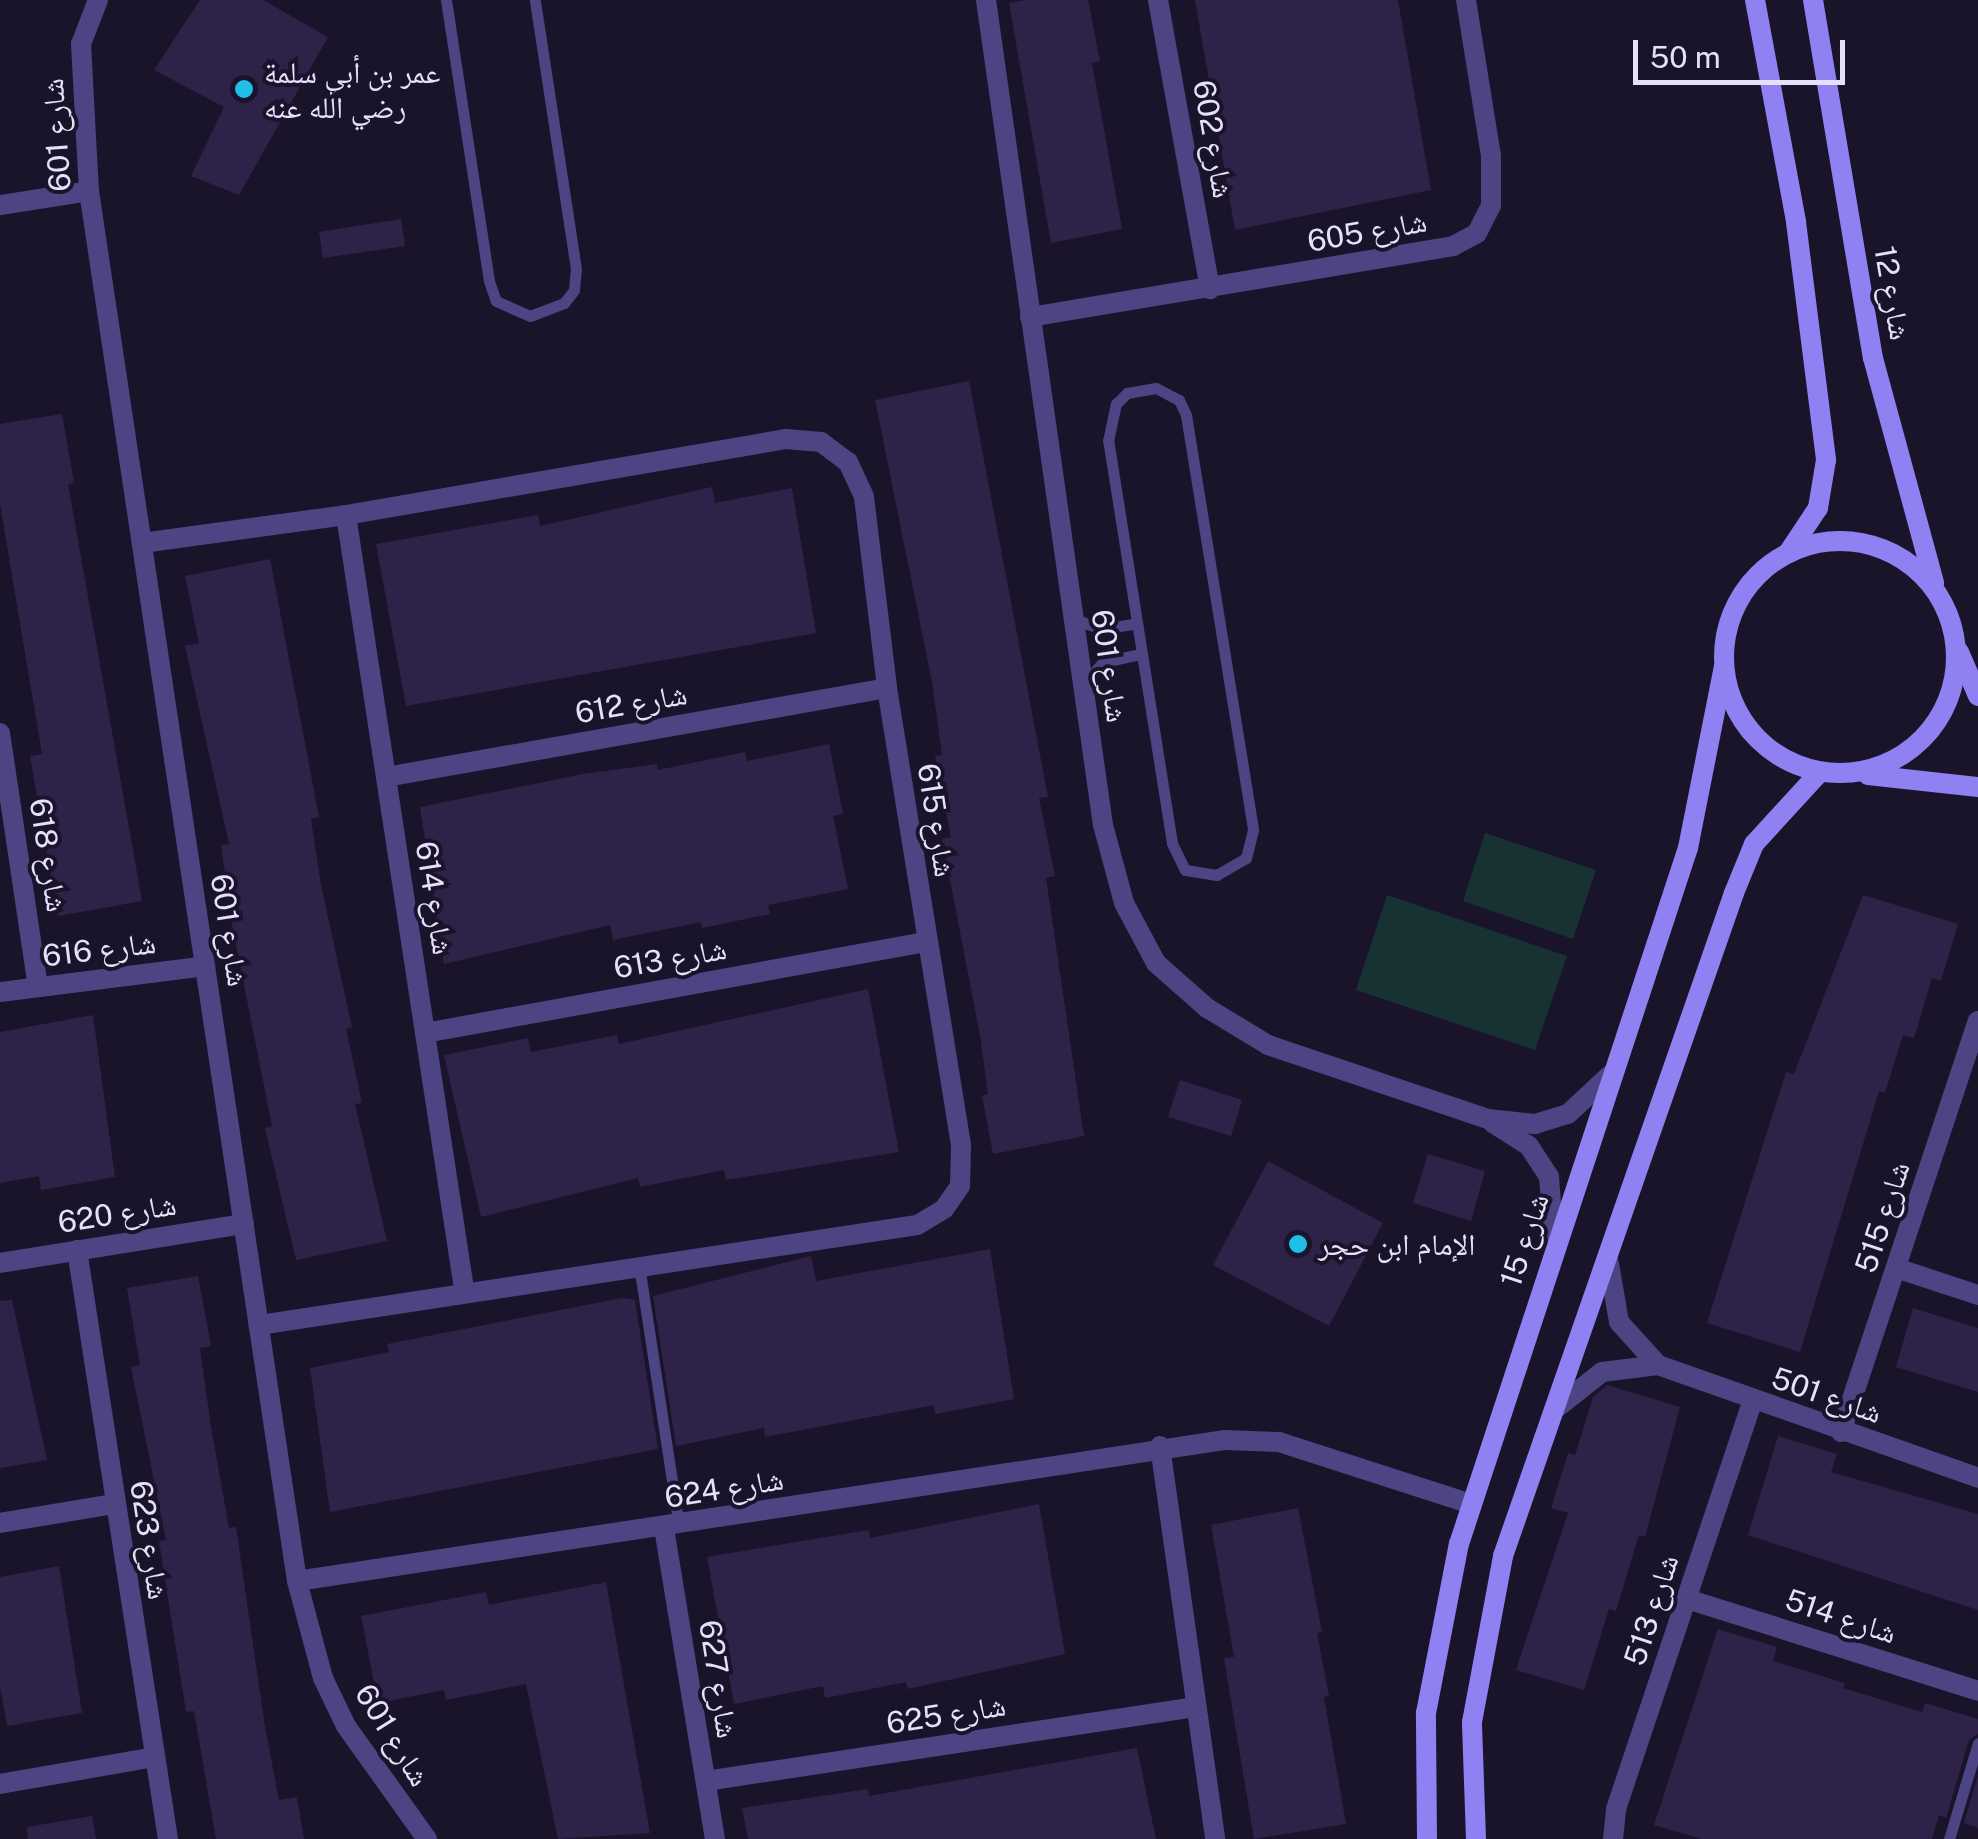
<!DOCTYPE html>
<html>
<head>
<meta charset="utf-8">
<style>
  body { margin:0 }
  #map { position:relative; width:1978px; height:1839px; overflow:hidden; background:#1a142a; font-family:"Public Sans","Noto Naskh Arabic",sans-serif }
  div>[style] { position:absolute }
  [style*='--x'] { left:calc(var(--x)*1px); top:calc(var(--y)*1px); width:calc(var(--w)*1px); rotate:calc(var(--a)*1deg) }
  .green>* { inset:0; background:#183133 }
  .building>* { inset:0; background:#2e2249 }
  .lane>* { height:11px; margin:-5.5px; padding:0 5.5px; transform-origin:5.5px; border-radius:5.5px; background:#4d4484 }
  .street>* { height:20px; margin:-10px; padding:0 10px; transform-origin:10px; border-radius:10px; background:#4d4484 }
  .secondary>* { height:20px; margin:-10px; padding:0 10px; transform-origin:10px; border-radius:10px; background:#8f81f2 }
  .secondary>.ring { margin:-10px; padding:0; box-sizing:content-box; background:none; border:20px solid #8f81f2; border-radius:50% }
  .dots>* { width:28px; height:28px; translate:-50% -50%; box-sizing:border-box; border:5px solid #1a142a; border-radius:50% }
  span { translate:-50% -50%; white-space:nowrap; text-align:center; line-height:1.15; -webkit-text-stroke:8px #1a142a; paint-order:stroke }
  .poi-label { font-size:30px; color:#e6e0fc }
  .left { translate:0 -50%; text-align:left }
  .street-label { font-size:30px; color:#e6e0fc }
  .scale { position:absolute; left:1633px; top:40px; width:212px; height:45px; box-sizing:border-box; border:5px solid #e6e0fc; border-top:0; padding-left:12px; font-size:30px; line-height:35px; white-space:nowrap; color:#e6e0fc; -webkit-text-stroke:8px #1a142a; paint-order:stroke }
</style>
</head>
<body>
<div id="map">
  <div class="green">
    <i style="clip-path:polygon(1485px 833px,1596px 870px,1573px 939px,1463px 901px)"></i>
    <i style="clip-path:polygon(1387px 895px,1567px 956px,1535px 1050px,1356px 990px)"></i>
  </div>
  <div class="building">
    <i style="clip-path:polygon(200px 0,263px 0,328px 37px,239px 195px,191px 176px,224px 107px,154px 70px)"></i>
    <i style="clip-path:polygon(1026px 0,1088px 0,1100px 61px,1092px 63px,1122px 229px,1051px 243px,1009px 3px)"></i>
    <i style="clip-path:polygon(1195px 0,1398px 0,1431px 190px,1235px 230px)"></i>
    <i style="clip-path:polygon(401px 219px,405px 246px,323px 258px,319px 232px)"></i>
    <i style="clip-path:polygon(969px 381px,1048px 797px,1039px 798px,1055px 876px,1046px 878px,1084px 1136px,993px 1154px,982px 1096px,988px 1094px,980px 1035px,942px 839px,951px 837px,935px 756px,942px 755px,932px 682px,875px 400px)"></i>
    <i style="clip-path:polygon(62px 414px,74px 483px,68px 484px,142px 901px,58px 916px,30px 756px,42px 754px,0 504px,0 424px)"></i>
    <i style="clip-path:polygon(712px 487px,715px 503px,792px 488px,816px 633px,406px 706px,376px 544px,538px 515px,540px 526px)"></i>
    <i style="clip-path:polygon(270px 559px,319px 817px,311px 819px,321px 885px,352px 1027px,346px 1029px,362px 1103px,355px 1104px,387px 1241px,296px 1260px,265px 1128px,272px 1126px,232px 924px,221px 845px,229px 844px,185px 646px,199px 643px,185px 576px)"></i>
    <i style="clip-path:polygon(829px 744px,843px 814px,833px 816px,848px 889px,768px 905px,770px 914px,702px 928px,701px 922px,613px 940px,610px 925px,444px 964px,420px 807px,583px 774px,657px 764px,658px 770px,745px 752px,747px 761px)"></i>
    <i style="clip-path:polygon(1863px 895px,1958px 924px,1941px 981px,1932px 978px,1914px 1038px,1903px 1035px,1885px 1093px,1879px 1091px,1800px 1352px,1707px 1323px,1786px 1072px,1794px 1074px)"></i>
    <i style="clip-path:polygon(868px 989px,899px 1152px,726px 1180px,724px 1170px,640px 1187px,638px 1178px,481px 1217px,444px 1055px,528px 1038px,531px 1052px,617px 1035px,619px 1044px)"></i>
    <i style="clip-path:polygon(93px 1015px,115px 1177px,41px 1190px,39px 1176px,0 1183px,0 1032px)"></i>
    <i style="clip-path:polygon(1180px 1080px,1242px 1100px,1231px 1136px,1168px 1117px)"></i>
    <i style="clip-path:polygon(1428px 1154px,1485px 1171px,1471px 1221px,1413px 1203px)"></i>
    <i style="clip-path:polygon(1268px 1161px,1383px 1223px,1329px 1326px,1213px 1265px)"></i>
    <i style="clip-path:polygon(990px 1249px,1014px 1399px,935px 1414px,934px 1405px,765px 1437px,764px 1428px,676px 1446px,653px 1296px,811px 1256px,816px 1281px)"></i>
    <i style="clip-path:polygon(198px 1276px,211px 1346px,200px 1348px,211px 1427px,229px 1528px,236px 1527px,265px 1727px,279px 1800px,297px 1797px,304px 1839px,216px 1839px,194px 1711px,186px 1712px,159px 1541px,166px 1540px,131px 1367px,140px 1365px,127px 1288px)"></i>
    <i style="clip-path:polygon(622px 1298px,635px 1300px,658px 1449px,330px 1512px,310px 1368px,389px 1352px,387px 1344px)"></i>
    <i style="clip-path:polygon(12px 1300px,47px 1460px,0 1468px,0 1301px)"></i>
    <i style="clip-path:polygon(1913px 1308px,1978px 1328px,1978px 1392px,1896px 1367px)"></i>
    <i style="clip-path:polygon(1607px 1385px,1680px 1407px,1645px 1537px,1639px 1535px,1616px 1611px,1609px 1609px,1584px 1690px,1516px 1670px,1568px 1513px,1551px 1508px,1568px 1453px,1575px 1455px,1593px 1397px)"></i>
    <i style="clip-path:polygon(1778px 1436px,1837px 1454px,1831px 1472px,1978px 1514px,1978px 1610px,1748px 1535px)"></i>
    <i style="clip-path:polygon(1039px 1504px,1065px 1654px,908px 1689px,906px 1682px,825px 1698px,823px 1686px,734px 1704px,707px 1557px,869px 1530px,870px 1538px)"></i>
    <i style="clip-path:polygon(1298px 1508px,1322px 1632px,1317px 1633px,1329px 1696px,1324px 1697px,1346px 1824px,1254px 1839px,1224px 1658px,1234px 1657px,1211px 1525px)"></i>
    <i style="clip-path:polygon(59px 1566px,82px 1713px,7px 1726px,0 1686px,0 1577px)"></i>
    <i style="clip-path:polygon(606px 1582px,650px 1833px,558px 1839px,526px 1684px,446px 1700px,444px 1690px,378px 1703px,361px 1616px,486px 1592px,489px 1605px)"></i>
    <i style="clip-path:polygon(1718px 1629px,1777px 1647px,1773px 1661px,1845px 1683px,1843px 1688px,1922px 1712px,1925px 1703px,1978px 1719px,1978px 1734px,1969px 1740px,1946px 1818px,1939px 1815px,1932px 1839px,1702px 1839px,1654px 1825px)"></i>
    <i style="clip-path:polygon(1137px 1748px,1156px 1839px,748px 1839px,742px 1808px,868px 1789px,869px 1796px)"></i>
    <i style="clip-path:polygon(1978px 1775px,1978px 1828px,1964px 1823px)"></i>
    <i style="clip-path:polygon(92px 1816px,96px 1839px,28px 1839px,27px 1827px)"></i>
  </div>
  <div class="lane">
    <i style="--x:446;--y:0;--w:284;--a:81.3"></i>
    <i style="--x:489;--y:281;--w:21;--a:71"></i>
    <i style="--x:496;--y:301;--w:37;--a:24"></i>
    <i style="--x:530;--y:316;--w:36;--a:-21"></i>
    <i style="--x:564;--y:303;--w:16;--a:-52"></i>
    <i style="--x:574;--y:290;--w:21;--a:-85"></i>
    <i style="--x:576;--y:269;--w:272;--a:-98.7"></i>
    <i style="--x:1156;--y:388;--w:26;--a:28"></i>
    <i style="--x:1179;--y:400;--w:17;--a:65"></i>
    <i style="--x:1186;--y:415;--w:420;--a:80.8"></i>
    <i style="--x:1253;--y:830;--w:29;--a:104"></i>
    <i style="--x:1246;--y:858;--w:34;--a:150"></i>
    <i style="--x:1217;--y:875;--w:32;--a:-171"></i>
    <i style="--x:1185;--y:870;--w:30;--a:-116"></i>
    <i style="--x:1172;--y:843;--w:407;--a:-99"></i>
    <i style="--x:1108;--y:441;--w:38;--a:-78"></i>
    <i style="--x:1116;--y:404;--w:16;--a:-45"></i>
    <i style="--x:1127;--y:393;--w:29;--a:-10"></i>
    <i style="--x:1074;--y:619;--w:29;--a:20"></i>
    <i style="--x:1101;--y:629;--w:36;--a:-9"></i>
    <i style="--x:1083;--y:685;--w:30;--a:-49"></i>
    <i style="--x:1103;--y:662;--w:40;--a:-12"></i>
    <i style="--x:639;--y:1265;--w:263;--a:81.3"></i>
    <i style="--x:1949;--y:1839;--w:100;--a:-73.2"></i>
  </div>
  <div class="street">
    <i style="--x:98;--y:0;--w:47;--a:111.1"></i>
    <i style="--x:81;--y:44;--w:147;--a:86.9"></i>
    <i style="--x:89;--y:191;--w:1405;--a:81.49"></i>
    <i style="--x:297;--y:1581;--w:100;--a:75"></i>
    <i style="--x:323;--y:1678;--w:53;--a:64.4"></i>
    <i style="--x:346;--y:1726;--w:139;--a:54.4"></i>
    <i style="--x:986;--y:0;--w:833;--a:81.93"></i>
    <i style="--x:1103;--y:825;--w:81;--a:74.9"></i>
    <i style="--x:1124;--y:903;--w:68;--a:61.9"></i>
    <i style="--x:1156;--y:963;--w:68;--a:41.4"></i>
    <i style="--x:1207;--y:1008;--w:71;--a:31.2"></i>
    <i style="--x:1268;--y:1045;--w:232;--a:18.6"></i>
    <i style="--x:1488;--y:1119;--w:47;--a:6.1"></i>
    <i style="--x:1535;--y:1124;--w:34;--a:-17"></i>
    <i style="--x:1568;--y:1114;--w:57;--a:-42.9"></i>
    <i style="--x:1158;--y:0;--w:294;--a:79.8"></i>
    <i style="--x:0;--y:205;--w:90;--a:-8.9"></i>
    <i style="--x:1030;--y:317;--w:429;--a:-9.5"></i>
    <i style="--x:1453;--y:246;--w:27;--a:-28"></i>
    <i style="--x:1477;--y:233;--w:30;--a:-63"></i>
    <i style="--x:1491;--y:206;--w:50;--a:-90"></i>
    <i style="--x:1491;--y:156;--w:158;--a:-99.1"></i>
    <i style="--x:346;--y:515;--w:783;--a:81.33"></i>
    <i style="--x:142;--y:543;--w:206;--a:-7.8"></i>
    <i style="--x:346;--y:515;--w:447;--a:-9.8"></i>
    <i style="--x:786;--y:439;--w:35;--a:5"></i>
    <i style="--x:821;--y:442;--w:34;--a:37"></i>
    <i style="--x:848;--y:462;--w:38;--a:65"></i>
    <i style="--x:864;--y:497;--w:192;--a:83.1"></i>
    <i style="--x:887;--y:688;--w:464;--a:80.8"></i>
    <i style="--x:961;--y:1146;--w:40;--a:91.4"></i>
    <i style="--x:960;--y:1186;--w:28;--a:125"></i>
    <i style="--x:944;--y:1209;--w:31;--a:149"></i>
    <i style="--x:917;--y:1225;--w:666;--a:171.36"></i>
    <i style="--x:0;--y:733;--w:256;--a:81.5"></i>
    <i style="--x:386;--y:777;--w:509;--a:-10.07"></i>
    <i style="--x:0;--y:992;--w:207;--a:-7.2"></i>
    <i style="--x:425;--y:1033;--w:508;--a:-10.31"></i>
    <i style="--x:1493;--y:1123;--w:43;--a:32.6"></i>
    <i style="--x:1529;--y:1146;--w:37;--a:57"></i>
    <i style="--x:1549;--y:1177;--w:66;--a:85.7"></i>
    <i style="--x:77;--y:1250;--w:596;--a:81.22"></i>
    <i style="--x:0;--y:1263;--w:247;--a:-9.1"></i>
    <i style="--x:1609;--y:1264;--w:59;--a:80.2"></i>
    <i style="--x:1619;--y:1322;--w:58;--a:47.8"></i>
    <i style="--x:1658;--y:1365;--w:339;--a:19.4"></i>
    <i style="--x:1896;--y:1268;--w:86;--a:18.2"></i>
    <i style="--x:1558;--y:1407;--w:56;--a:-38.5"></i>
    <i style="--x:1602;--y:1372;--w:56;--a:-7.1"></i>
    <i style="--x:1841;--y:1432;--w:433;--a:-71.6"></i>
    <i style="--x:1160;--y:1446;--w:397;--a:82"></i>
    <i style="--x:0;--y:1523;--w:116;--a:-9.5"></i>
    <i style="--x:664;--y:1528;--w:315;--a:80.7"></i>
    <i style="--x:297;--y:1581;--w:939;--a:-8.64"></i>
    <i style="--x:1225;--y:1440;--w:54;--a:2.1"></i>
    <i style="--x:1279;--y:1442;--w:202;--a:17.9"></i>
    <i style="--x:1687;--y:1599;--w:305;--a:17.5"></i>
    <i style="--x:706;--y:1781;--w:496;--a:-8.6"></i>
    <i style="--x:0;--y:1784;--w:157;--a:-9.9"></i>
    <i style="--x:1613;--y:1839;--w:30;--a:-84"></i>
    <i style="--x:1616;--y:1809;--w:429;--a:-71.5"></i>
  </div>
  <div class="secondary">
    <i style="--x:1755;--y:0;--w:226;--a:79.5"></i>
    <i style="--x:1796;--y:222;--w:240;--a:82.8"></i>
    <i style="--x:1826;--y:460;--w:49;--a:99.5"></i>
    <i style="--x:1818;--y:508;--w:54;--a:123.7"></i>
    <i style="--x:1813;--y:0;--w:363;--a:80.5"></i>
    <i style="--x:1873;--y:358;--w:233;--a:74.8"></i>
    <i class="ring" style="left:1724px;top:541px;width:212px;height:212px"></i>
    <i style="--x:1959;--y:652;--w:48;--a:66.6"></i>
    <i style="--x:1868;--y:775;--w:111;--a:6.2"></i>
    <i style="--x:1427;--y:1839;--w:126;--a:-90.5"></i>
    <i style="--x:1426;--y:1713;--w:172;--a:-79"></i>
    <i style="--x:1459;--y:1544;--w:733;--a:-71.79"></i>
    <i style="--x:1688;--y:848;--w:185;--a:-78.8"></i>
    <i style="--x:1476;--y:1839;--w:117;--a:-92"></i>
    <i style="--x:1472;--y:1722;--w:169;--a:-79.4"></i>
    <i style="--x:1503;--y:1556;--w:702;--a:-70.79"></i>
    <i style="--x:1734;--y:893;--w:53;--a:-67.8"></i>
    <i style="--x:1754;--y:844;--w:96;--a:-47.5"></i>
  </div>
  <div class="dots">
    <i style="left:244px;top:89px;background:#20bfe8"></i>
    <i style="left:1298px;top:1244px;background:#20bfe8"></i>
  </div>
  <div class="poi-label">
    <span class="left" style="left:264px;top:89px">عمر بن أبي سلمة<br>رضي الله عنه</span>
    <span class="left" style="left:1318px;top:1244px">الإمام ابن حجر</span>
  </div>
  <div class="street-label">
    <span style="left:56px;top:135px;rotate:-94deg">شارع 601</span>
    <span style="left:1214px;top:139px;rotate:80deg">شارع 602</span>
    <span style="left:1367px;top:231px;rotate:-10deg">شارع 605</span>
    <span style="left:1893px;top:293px;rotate:80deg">شارع 12</span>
    <span style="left:1110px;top:666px;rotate:82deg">شارع 601</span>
    <span style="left:631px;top:703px;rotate:-10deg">شارع 612</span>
    <span style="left:937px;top:820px;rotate:81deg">شارع 615</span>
    <span style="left:49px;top:855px;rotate:81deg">شارع 618</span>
    <span style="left:435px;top:898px;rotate:81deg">شارع 614</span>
    <span style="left:230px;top:930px;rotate:81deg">شارع 601</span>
    <span style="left:99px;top:949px;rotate:-7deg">شارع 616</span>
    <span style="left:670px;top:958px;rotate:-10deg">شارع 613</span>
    <span style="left:117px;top:1213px;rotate:-9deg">شارع 620</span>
    <span style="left:1882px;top:1217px;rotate:-72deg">شارع 515</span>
    <span style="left:1524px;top:1240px;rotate:-72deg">شارع 15</span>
    <span style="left:1827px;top:1395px;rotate:19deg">شارع 501</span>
    <span style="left:724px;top:1488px;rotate:-9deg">شارع 624</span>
    <span style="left:150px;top:1540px;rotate:81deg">شارع 623</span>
    <span style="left:1651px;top:1610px;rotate:-72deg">شارع 513</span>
    <span style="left:1841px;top:1616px;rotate:18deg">شارع 514</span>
    <span style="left:719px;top:1679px;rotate:81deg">شارع 627</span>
    <span style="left:946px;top:1714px;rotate:-9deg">شارع 625</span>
    <span style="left:393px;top:1735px;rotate:58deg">شارع 601</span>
  </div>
  <div class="scale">50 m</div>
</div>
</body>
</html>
